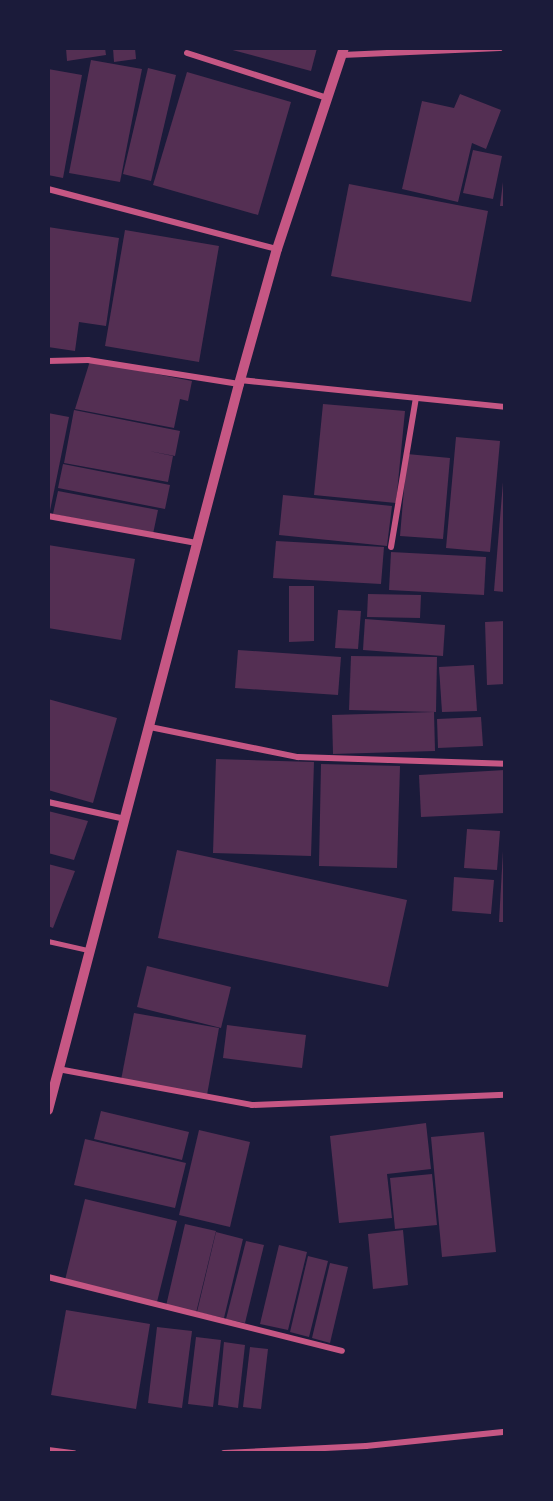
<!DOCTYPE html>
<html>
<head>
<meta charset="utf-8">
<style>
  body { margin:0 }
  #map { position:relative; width:553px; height:1501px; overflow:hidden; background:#1b1b3a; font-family:"Crimson Pro",serif }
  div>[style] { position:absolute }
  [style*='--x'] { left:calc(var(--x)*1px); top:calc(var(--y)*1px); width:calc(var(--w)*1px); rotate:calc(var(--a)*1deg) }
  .building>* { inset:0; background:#542f53 }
  .service>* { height:4.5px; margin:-2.25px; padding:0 2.25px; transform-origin:2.25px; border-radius:2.25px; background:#c65784 }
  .minor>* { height:6px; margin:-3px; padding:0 3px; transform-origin:3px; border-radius:3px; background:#c65784 }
  .tertiary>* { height:10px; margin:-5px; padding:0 5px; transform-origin:5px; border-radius:5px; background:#c65784 }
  span { translate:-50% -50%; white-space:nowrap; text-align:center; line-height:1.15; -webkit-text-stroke:6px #1b1b3a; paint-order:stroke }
  .frame { position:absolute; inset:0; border:50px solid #1b1b3a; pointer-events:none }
</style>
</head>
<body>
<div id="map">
  <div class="building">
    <i style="clip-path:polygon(66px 48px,105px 48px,106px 55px,67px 61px)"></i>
    <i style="clip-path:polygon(113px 48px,135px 48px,136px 59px,114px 62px)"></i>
    <i style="clip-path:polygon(225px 48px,317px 48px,311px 71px)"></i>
    <i style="clip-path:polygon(91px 60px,142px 69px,120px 182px,69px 173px)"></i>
    <i style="clip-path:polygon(148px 68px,176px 75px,151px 181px,123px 174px)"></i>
    <i style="clip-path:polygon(48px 69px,82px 75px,63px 178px,48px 175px)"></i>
    <i style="clip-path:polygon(187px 72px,291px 102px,258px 215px,153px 185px)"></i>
    <i style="clip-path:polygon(460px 94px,501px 110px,486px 149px,472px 143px,458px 202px,402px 189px,422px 101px,454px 108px)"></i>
    <i style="clip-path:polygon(473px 150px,502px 156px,493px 199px,463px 193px)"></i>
    <i style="clip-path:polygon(504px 174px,505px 174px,505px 206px,500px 206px)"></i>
    <i style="clip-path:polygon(349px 184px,488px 211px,471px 302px,331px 276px)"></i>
    <i style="clip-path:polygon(48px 227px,119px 238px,106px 326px,79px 322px,75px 351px,48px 347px)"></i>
    <i style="clip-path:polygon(125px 230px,219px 246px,199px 362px,105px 346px)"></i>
    <i style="clip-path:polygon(90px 361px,192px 381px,188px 401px,180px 399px,174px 428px,75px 409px)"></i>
    <i style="clip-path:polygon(323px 404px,405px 411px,396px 503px,314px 495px)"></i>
    <i style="clip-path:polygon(74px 410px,180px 431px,175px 456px,149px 451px,173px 456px,168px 482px,64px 463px)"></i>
    <i style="clip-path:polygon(48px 413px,69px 417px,50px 511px,48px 511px)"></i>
    <i style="clip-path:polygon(456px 437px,500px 441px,490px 552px,446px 548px)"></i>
    <i style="clip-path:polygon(407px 454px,450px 458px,443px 539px,400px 536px)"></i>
    <i style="clip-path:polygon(63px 464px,170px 485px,165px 509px,58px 488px)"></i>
    <i style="clip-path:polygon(503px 482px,505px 482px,505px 592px,494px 591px)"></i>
    <i style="clip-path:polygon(58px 491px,158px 510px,153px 534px,53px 514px)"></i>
    <i style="clip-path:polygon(283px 495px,392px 506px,387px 546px,279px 535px)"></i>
    <i style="clip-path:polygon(276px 541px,384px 547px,381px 584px,273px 578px)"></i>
    <i style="clip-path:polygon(48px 545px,135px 559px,121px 640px,48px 628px)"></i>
    <i style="clip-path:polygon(391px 552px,486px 557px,484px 595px,389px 590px)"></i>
    <i style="clip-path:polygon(289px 586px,314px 586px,314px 641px,289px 642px)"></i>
    <i style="clip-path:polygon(368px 594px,421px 595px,420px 618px,367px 617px)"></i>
    <i style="clip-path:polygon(338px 610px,361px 611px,358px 649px,335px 648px)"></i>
    <i style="clip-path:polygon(365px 619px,445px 625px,443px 656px,363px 650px)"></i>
    <i style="clip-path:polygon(505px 621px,505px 684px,487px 685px,485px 622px)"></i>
    <i style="clip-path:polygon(238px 650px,341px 657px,338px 695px,235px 688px)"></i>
    <i style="clip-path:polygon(351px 656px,437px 657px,436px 712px,349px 710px)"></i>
    <i style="clip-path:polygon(474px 665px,477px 711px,442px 712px,439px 667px)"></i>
    <i style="clip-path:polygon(48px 699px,117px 718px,93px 803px,48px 790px)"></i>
    <i style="clip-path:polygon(434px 712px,435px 751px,333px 754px,332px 715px)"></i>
    <i style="clip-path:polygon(481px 717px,483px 746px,438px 748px,437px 719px)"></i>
    <i style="clip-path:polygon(216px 759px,314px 762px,311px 856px,213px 853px)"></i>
    <i style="clip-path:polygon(321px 764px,400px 766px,397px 868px,319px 866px)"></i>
    <i style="clip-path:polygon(505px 770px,505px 813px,421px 817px,419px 775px)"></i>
    <i style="clip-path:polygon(48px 811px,88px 821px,74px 860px,48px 853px)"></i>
    <i style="clip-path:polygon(467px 829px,500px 831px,497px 870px,464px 868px)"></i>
    <i style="clip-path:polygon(177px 850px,407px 900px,388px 987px,158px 938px)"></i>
    <i style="clip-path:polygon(503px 851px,505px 851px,505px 922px,499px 922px)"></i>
    <i style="clip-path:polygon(48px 864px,75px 871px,53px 928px,48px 926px)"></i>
    <i style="clip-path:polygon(454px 877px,494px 880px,491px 914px,452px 911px)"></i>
    <i style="clip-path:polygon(147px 966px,231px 987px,221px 1028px,137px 1007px)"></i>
    <i style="clip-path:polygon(134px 1013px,219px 1028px,207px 1095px,121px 1080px)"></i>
    <i style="clip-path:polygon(227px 1025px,306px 1035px,302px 1068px,223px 1058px)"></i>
    <i style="clip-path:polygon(101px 1111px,189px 1132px,182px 1160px,94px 1139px)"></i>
    <i style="clip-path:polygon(426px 1123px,431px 1169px,387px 1174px,392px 1218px,339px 1223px,330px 1136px)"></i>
    <i style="clip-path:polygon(199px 1130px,250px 1142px,230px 1227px,179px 1215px)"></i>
    <i style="clip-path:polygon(484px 1132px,496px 1252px,442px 1257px,431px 1137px)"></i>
    <i style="clip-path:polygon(85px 1139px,186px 1163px,175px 1208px,74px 1185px)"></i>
    <i style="clip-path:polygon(432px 1174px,437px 1225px,395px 1229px,390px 1178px)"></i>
    <i style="clip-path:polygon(85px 1199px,177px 1221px,157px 1302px,65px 1280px)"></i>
    <i style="clip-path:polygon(185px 1224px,216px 1231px,196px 1313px,166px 1306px)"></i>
    <i style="clip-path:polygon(403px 1230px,408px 1285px,373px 1289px,368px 1234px)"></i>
    <i style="clip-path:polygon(216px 1232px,243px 1239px,224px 1318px,197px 1312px)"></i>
    <i style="clip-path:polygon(246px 1241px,264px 1245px,245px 1323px,226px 1319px)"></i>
    <i style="clip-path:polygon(279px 1245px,307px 1252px,288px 1330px,260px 1324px)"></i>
    <i style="clip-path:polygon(308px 1256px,328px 1261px,309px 1337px,290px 1332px)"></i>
    <i style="clip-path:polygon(330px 1263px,348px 1267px,330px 1343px,312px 1338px)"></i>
    <i style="clip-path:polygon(66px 1310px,150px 1324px,136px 1409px,51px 1395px)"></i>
    <i style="clip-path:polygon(157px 1327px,192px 1331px,182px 1408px,148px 1403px)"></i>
    <i style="clip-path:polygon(196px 1337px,221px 1340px,213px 1407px,188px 1404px)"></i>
    <i style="clip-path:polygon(224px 1342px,245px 1345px,238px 1408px,218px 1405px)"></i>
    <i style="clip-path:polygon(250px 1347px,268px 1349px,261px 1409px,243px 1407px)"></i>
  </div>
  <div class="service">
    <i style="--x:48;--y:941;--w:41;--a:12.7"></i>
  </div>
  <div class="minor">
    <i style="--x:187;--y:53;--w:147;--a:17.8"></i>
    <i style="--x:342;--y:55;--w:158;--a:-2.5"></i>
    <i style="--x:48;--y:189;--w:237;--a:14.7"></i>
    <i style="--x:48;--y:361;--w:40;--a:-1.4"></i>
    <i style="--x:88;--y:360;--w:153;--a:9"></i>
    <i style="--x:240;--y:380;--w:266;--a:5.8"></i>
    <i style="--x:48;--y:516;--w:151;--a:10.3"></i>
    <i style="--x:391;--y:547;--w:151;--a:-80.5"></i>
    <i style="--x:150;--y:727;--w:151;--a:11.5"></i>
    <i style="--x:298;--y:757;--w:207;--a:1.9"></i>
    <i style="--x:48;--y:802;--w:79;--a:12.4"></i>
    <i style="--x:58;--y:1069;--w:197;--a:10.5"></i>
    <i style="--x:252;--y:1105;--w:253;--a:-2.3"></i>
    <i style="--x:48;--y:1277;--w:303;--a:14.1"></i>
    <i style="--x:48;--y:1450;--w:26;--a:7"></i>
    <i style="--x:224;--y:1453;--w:142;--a:-2.8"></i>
    <i style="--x:366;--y:1446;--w:140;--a:-5.8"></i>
  </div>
  <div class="tertiary">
    <i style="--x:48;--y:1110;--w:751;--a:-75.26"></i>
    <i style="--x:239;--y:384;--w:140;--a:-74.3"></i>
    <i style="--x:277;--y:249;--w:212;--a:-71.6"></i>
  </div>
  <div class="frame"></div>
</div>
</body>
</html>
